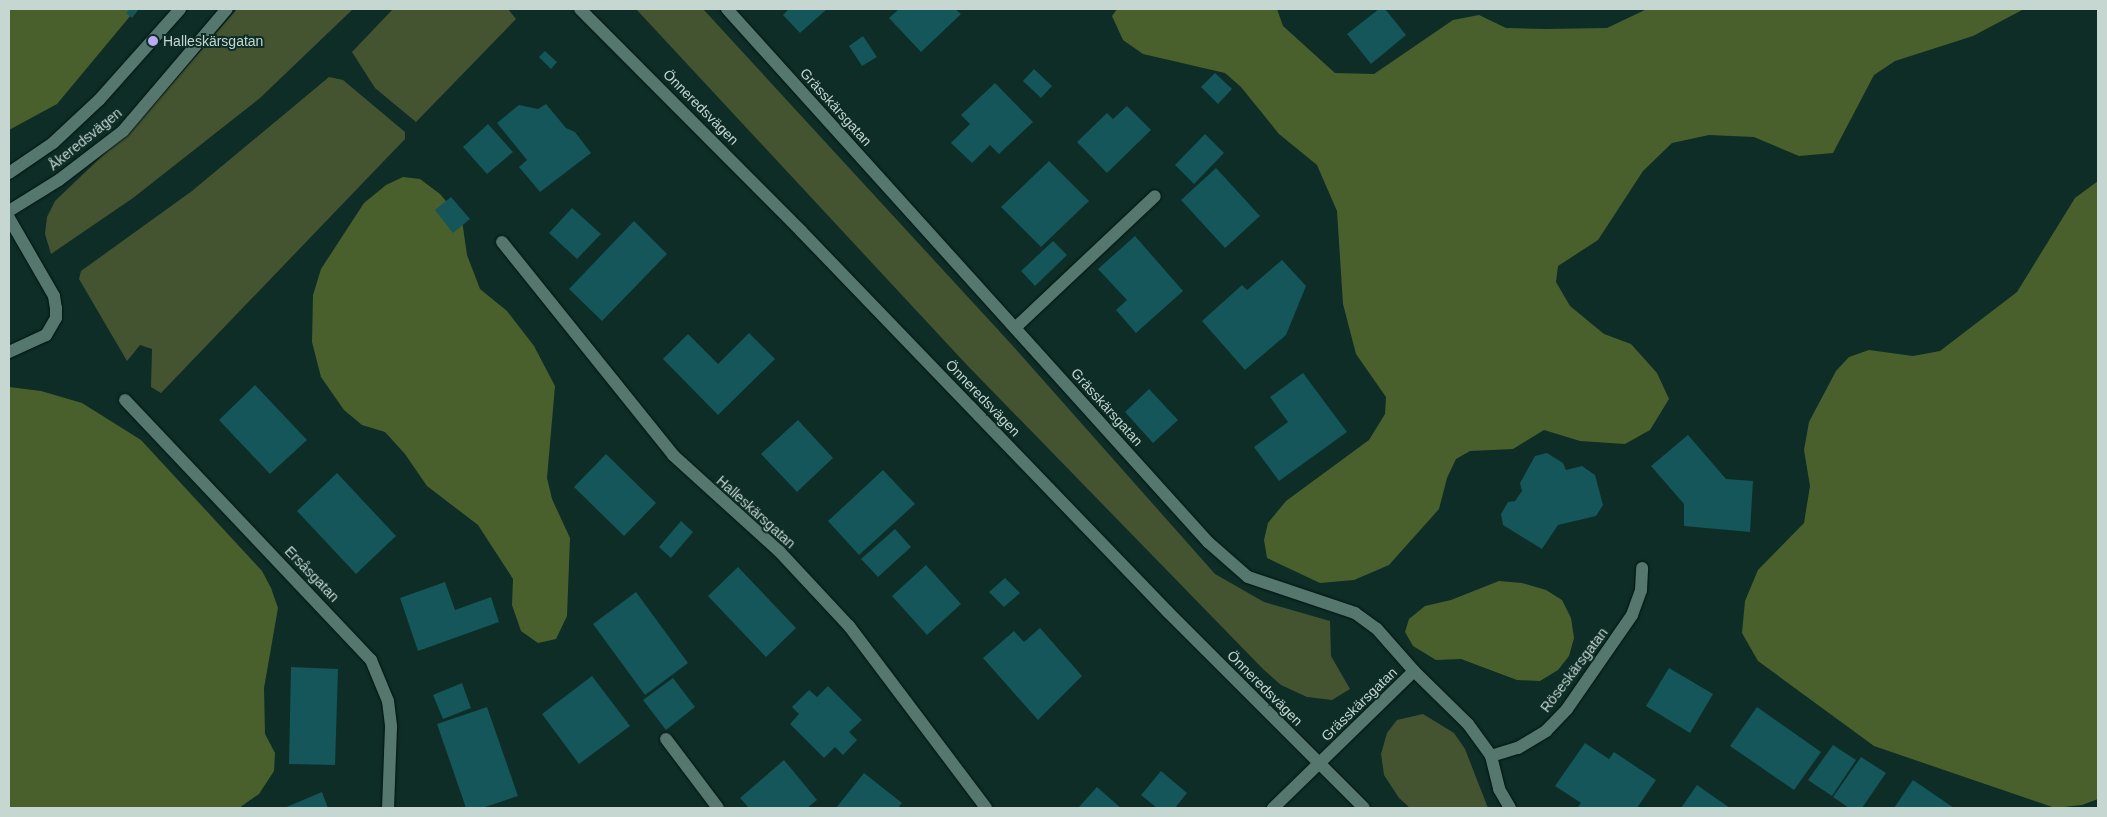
<!DOCTYPE html>
<html>
<head>
<meta charset="utf-8">
<style>
  body { margin:0 }
  #map { position:relative; width:2107px; height:817px; overflow:hidden; background:#0d2d26; font-family:Arial,sans-serif }
  div>[style] { position:absolute }
  [style*='--x'] { left:calc(var(--x)*1px); top:calc(var(--y)*1px); width:calc(var(--w)*1px); rotate:calc(var(--a)*1deg) }
  .green>* { inset:0; background:#445431 }
  .forest>* { inset:0; background:#49602d }
  .building>* { inset:0; background:#145659 }
  .roads { filter:drop-shadow(0 0 1px #00140f) drop-shadow(0 0 1px #00140f) }
  .minor>* { height:12px; margin:-6px; padding:0 6px; transform-origin:6px; border-radius:6px; background:#56776e }
  .dots>* { width:14px; height:14px; translate:-50% -50%; box-sizing:border-box; border:2px solid #0d2d26; border-radius:50% }
  span { translate:-50% -50%; white-space:nowrap; text-align:center; line-height:1.15; -webkit-text-stroke:4px #0d2d26; paint-order:stroke }
  .poi-label { font-size:14px; color:#c6d7d2 }
  .left { translate:0 -50%; text-align:left }
  .street-label { font-size:14px; color:#c6d7d2 }
  .frame { position:absolute; inset:0; border:10px solid #c6d7d2; pointer-events:none }
</style>
</head>
<body>
<div id="map">
  <div class="green">
    <i style="clip-path:polygon(237px 9px,353px 9px,260px 98px,133px 198px,51px 254px,45px 234px,47px 217px,55px 201px,142px 118px)"></i>
    <i style="clip-path:polygon(393px 9px,508px 9px,516px 19px,416px 122px,375px 88px,352px 52px)"></i>
    <i style="clip-path:polygon(636px 9px,703px 9px,1012px 345px,1215px 574px,1264px 602px,1330px 621px,1331px 656px,1350px 689px,1332px 700px,1307px 697px,1281px 685px,1263px 669px,966px 364px)"></i>
    <i style="clip-path:polygon(329px 77px,343px 80px,405px 132px,405px 139px,161px 393px,151px 387px,152px 349px,140px 345px,127px 361px,79px 279px,81px 271px,192px 191px)"></i>
    <i style="clip-path:polygon(1423px 714px,1454px 733px,1465px 749px,1488px 808px,1410px 808px,1399px 798px,1384px 775px,1381px 754px,1387px 733px,1397px 720px)"></i>
  </div>
  <div class="forest">
    <i style="clip-path:polygon(9px 9px,136px 9px,57px 104px,9px 130px)"></i>
    <i style="clip-path:polygon(1117px 9px,1277px 9px,1283px 26px,1335px 73px,1374px 74px,1453px 20px,1479px 15px,1506px 28px,1545px 29px,1607px 28px,1647px 9px,2024px 9px,1973px 36px,1895px 61px,1874px 75px,1833px 153px,1799px 156px,1754px 137px,1709px 135px,1672px 143px,1643px 171px,1598px 240px,1558px 266px,1556px 282px,1570px 306px,1604px 334px,1631px 344px,1657px 373px,1669px 399px,1650px 430px,1625px 444px,1580px 441px,1544px 430px,1513px 449px,1470px 451px,1456px 459px,1447px 478px,1439px 509px,1389px 565px,1354px 580px,1320px 583px,1267px 558px,1264px 540px,1268px 523px,1286px 501px,1369px 440px,1385px 414px,1386px 397px,1356px 354px,1343px 304px,1337px 211px,1317px 165px,1279px 134px,1241px 87px,1225px 73px,1143px 54px,1123px 40px,1112px 16px)"></i>
    <i style="clip-path:polygon(403px 177px,420px 179px,440px 194px,462px 220px,467px 255px,480px 289px,507px 311px,534px 346px,555px 386px,547px 478px,552px 499px,570px 538px,567px 616px,556px 639px,538px 643px,521px 631px,512px 605px,513px 579px,478px 525px,427px 486px,405px 454px,385px 432px,362px 425px,344px 410px,321px 377px,312px 342px,313px 295px,321px 269px,364px 203px,386px 185px)"></i>
    <i style="clip-path:polygon(2098px 181px,2098px 799px,2082px 805px,2055px 808px,1874px 746px,1758px 661px,1742px 633px,1745px 601px,1758px 570px,1804px 523px,1810px 486px,1804px 450px,1809px 422px,1836px 371px,1849px 357px,1869px 350px,1913px 356px,1940px 351px,2017px 292px,2075px 198px)"></i>
    <i style="clip-path:polygon(9px 387px,41px 391px,82px 403px,141px 440px,262px 571px,271px 588px,278px 608px,264px 688px,265px 734px,275px 753px,274px 771px,259px 794px,239px 808px,9px 808px)"></i>
    <i style="clip-path:polygon(1499px 581px,1522px 583px,1546px 590px,1562px 600px,1571px 618px,1574px 638px,1569px 656px,1558px 670px,1540px 681px,1517px 680px,1461px 659px,1436px 660px,1413px 646px,1405px 632px,1409px 619px,1425px 606px,1451px 600px)"></i>
  </div>
  <div class="building">
    <i style="clip-path:polygon(130px 9px,139px 9px,132px 18px,126px 13px)"></i>
    <i style="clip-path:polygon(789px 9px,827px 9px,800px 33px,783px 15px)"></i>
    <i style="clip-path:polygon(899px 9px,955px 9px,961px 14px,921px 52px,889px 18px)"></i>
    <i style="clip-path:polygon(1379px 9px,1385px 9px,1406px 35px,1371px 64px,1347px 34px)"></i>
    <i style="clip-path:polygon(863px 36px,877px 57px,862px 66px,849px 46px)"></i>
    <i style="clip-path:polygon(545px 51px,557px 62px,551px 69px,539px 57px)"></i>
    <i style="clip-path:polygon(1034px 69px,1052px 86px,1041px 98px,1023px 81px)"></i>
    <i style="clip-path:polygon(1215px 73px,1232px 89px,1218px 104px,1201px 87px)"></i>
    <i style="clip-path:polygon(995px 83px,1033px 122px,999px 154px,990px 145px,972px 163px,951px 143px,970px 124px,961px 115px)"></i>
    <i style="clip-path:polygon(546px 104px,566px 128px,575px 132px,591px 153px,540px 192px,519px 167px,527px 160px,497px 123px,519px 105px,538px 109px)"></i>
    <i style="clip-path:polygon(1127px 106px,1151px 130px,1107px 173px,1077px 142px,1107px 113px,1113px 119px)"></i>
    <i style="clip-path:polygon(488px 124px,513px 152px,487px 174px,463px 147px)"></i>
    <i style="clip-path:polygon(1205px 134px,1224px 153px,1194px 184px,1175px 165px)"></i>
    <i style="clip-path:polygon(1049px 161px,1089px 201px,1041px 247px,1001px 207px)"></i>
    <i style="clip-path:polygon(1216px 168px,1260px 216px,1225px 248px,1181px 200px)"></i>
    <i style="clip-path:polygon(451px 197px,470px 219px,453px 233px,435px 210px)"></i>
    <i style="clip-path:polygon(572px 208px,601px 234px,577px 259px,549px 233px)"></i>
    <i style="clip-path:polygon(634px 221px,667px 254px,602px 321px,569px 289px)"></i>
    <i style="clip-path:polygon(1135px 236px,1183px 291px,1136px 333px,1116px 310px,1127px 300px,1098px 269px)"></i>
    <i style="clip-path:polygon(1053px 241px,1067px 255px,1035px 286px,1021px 271px)"></i>
    <i style="clip-path:polygon(1282px 260px,1306px 286px,1286px 335px,1245px 370px,1202px 321px,1242px 285px,1247px 290px)"></i>
    <i style="clip-path:polygon(749px 333px,775px 359px,718px 415px,663px 359px,688px 334px,718px 364px)"></i>
    <i style="clip-path:polygon(1303px 373px,1347px 432px,1279px 481px,1254px 447px,1288px 422px,1270px 397px)"></i>
    <i style="clip-path:polygon(255px 385px,307px 440px,270px 474px,219px 420px)"></i>
    <i style="clip-path:polygon(1149px 389px,1178px 420px,1153px 443px,1125px 412px)"></i>
    <i style="clip-path:polygon(798px 420px,833px 458px,797px 492px,761px 454px)"></i>
    <i style="clip-path:polygon(1688px 435px,1726px 479px,1753px 481px,1750px 532px,1684px 526px,1684px 504px,1651px 466px)"></i>
    <i style="clip-path:polygon(1547px 453px,1563px 463px,1566px 470px,1582px 466px,1595px 475px,1603px 505px,1596px 516px,1558px 525px,1542px 549px,1503px 525px,1501px 514px,1508px 502px,1515px 501px,1522px 491px,1520px 483px,1535px 456px)"></i>
    <i style="clip-path:polygon(606px 454px,656px 503px,624px 536px,574px 487px)"></i>
    <i style="clip-path:polygon(883px 470px,915px 504px,859px 555px,828px 521px)"></i>
    <i style="clip-path:polygon(337px 473px,396px 536px,356px 574px,297px 511px)"></i>
    <i style="clip-path:polygon(681px 521px,693px 532px,671px 558px,659px 547px)"></i>
    <i style="clip-path:polygon(895px 529px,911px 547px,878px 577px,861px 559px)"></i>
    <i style="clip-path:polygon(926px 565px,961px 604px,927px 635px,892px 596px)"></i>
    <i style="clip-path:polygon(738px 567px,796px 628px,766px 657px,708px 596px)"></i>
    <i style="clip-path:polygon(1005px 578px,1020px 593px,1004px 607px,989px 592px)"></i>
    <i style="clip-path:polygon(445px 582px,455px 610px,491px 597px,499px 622px,418px 651px,400px 598px)"></i>
    <i style="clip-path:polygon(636px 592px,688px 663px,645px 695px,593px 624px)"></i>
    <i style="clip-path:polygon(1040px 628px,1082px 676px,1038px 720px,983px 658px,1014px 631px,1024px 642px)"></i>
    <i style="clip-path:polygon(291px 667px,338px 669px,335px 765px,289px 764px)"></i>
    <i style="clip-path:polygon(1669px 668px,1713px 694px,1690px 733px,1646px 706px)"></i>
    <i style="clip-path:polygon(592px 676px,630px 726px,579px 764px,542px 714px)"></i>
    <i style="clip-path:polygon(673px 678px,695px 707px,666px 730px,643px 700px)"></i>
    <i style="clip-path:polygon(462px 683px,471px 708px,443px 719px,433px 695px)"></i>
    <i style="clip-path:polygon(828px 686px,862px 720px,849px 732px,857px 740px,843px 755px,835px 747px,824px 758px,790px 724px,799px 714px,792px 707px,809px 690px,817px 697px)"></i>
    <i style="clip-path:polygon(487px 707px,518px 796px,482px 808px,466px 808px,437px 724px)"></i>
    <i style="clip-path:polygon(1757px 707px,1821px 752px,1794px 790px,1730px 746px)"></i>
    <i style="clip-path:polygon(1585px 743px,1609px 759px,1614px 752px,1656px 780px,1637px 808px,1577px 808px,1581px 803px,1555px 786px)"></i>
    <i style="clip-path:polygon(1833px 745px,1856px 760px,1832px 796px,1808px 780px)"></i>
    <i style="clip-path:polygon(1861px 757px,1886px 773px,1862px 808px,1849px 808px,1833px 797px)"></i>
    <i style="clip-path:polygon(784px 760px,817px 800px,807px 808px,749px 808px,740px 798px)"></i>
    <i style="clip-path:polygon(1161px 771px,1187px 793px,1175px 808px,1157px 808px,1141px 795px)"></i>
    <i style="clip-path:polygon(864px 773px,902px 803px,898px 808px,836px 808px)"></i>
    <i style="clip-path:polygon(1913px 780px,1954px 808px,1894px 808px)"></i>
    <i style="clip-path:polygon(1697px 785px,1730px 808px,1681px 808px)"></i>
    <i style="clip-path:polygon(1097px 787px,1121px 808px,1078px 808px)"></i>
    <i style="clip-path:polygon(322px 792px,328px 808px,284px 808px)"></i>
  </div>
  <div class="roads">
    <div class="minor">
      <i style="--x:580;--y:9;--w:313;--a:45.1"></i>
      <i style="--x:801;--y:231;--w:529;--a:46.07"></i>
      <i style="--x:1168;--y:612;--w:277;--a:45"></i>
      <i style="--x:727;--y:9;--w:718;--a:47.94"></i>
      <i style="--x:1208;--y:542;--w:53;--a:41.2"></i>
      <i style="--x:1248;--y:577;--w:113;--a:18.6"></i>
      <i style="--x:1355;--y:613;--w:27;--a:36"></i>
      <i style="--x:1377;--y:629;--w:56;--a:48.6"></i>
      <i style="--x:1414;--y:671;--w:197;--a:135.8"></i>
      <i style="--x:9;--y:173;--w:53;--a:-34.3"></i>
      <i style="--x:53;--y:143;--w:63;--a:-43.1"></i>
      <i style="--x:99;--y:100;--w:122;--a:-48.3"></i>
      <i style="--x:9;--y:211;--w:59;--a:-31.8"></i>
      <i style="--x:59;--y:180;--w:81;--a:-37.4"></i>
      <i style="--x:123;--y:131;--w:160;--a:-49.6"></i>
      <i style="--x:9;--y:218;--w:90;--a:60"></i>
      <i style="--x:54;--y:296;--w:12;--a:81"></i>
      <i style="--x:56;--y:308;--w:10;--a:90"></i>
      <i style="--x:56;--y:318;--w:20;--a:120"></i>
      <i style="--x:46;--y:335;--w:41;--a:155.3"></i>
      <i style="--x:502;--y:242;--w:273;--a:51.2"></i>
      <i style="--x:673;--y:455;--w:143;--a:42.2"></i>
      <i style="--x:779;--y:551;--w:103;--a:47"></i>
      <i style="--x:849;--y:626;--w:228;--a:53"></i>
      <i style="--x:1015;--y:328;--w:192;--a:-43.3"></i>
      <i style="--x:125;--y:400;--w:358;--a:46.6"></i>
      <i style="--x:371;--y:660;--w:44;--a:67.5"></i>
      <i style="--x:388;--y:701;--w:26;--a:83"></i>
      <i style="--x:391;--y:727;--w:81;--a:92.1"></i>
      <i style="--x:1414;--y:671;--w:76;--a:44.5"></i>
      <i style="--x:1468;--y:724;--w:39;--a:54"></i>
      <i style="--x:1491;--y:756;--w:34;--a:76"></i>
      <i style="--x:1499;--y:789;--w:22;--a:60"></i>
      <i style="--x:666;--y:739;--w:86;--a:53"></i>
      <i style="--x:1491;--y:756;--w:28;--a:-17"></i>
      <i style="--x:1518;--y:748;--w:33;--a:-31"></i>
      <i style="--x:1546;--y:731;--w:30;--a:-46"></i>
      <i style="--x:1567;--y:709;--w:114;--a:-55.3"></i>
      <i style="--x:1632;--y:615;--w:27;--a:-70"></i>
      <i style="--x:1641;--y:590;--w:22;--a:-87"></i>
    </div>
  </div>
  <div class="dots">
    <i style="left:153px;top:41px;background:#baaaf6"></i>
  </div>
  <div class="poi-label">
    <span class="left" style="left:163px;top:41px">Halleskärsgatan</span>
  </div>
  <div class="street-label">
    <span style="left:701px;top:107px;rotate:45deg">Önneredsvägen</span>
    <span style="left:836px;top:107px;rotate:48deg">Grässkärsgatan</span>
    <span style="left:85px;top:139px;rotate:-39deg">Åkeredsvägen</span>
    <span style="left:983px;top:398px;rotate:46deg">Önneredsvägen</span>
    <span style="left:1107px;top:407px;rotate:48deg">Grässkärsgatan</span>
    <span style="left:756px;top:512px;rotate:42deg">Halleskärsgatan</span>
    <span style="left:312px;top:574px;rotate:46deg">Ersåsgatan</span>
    <span style="left:1574px;top:670px;rotate:-53deg">Röseskärsgatan</span>
    <span style="left:1265px;top:688px;rotate:45deg">Önneredsvägen</span>
    <span style="left:1359px;top:704px;rotate:-44deg">Grässkärsgatan</span>
  </div>
  <div class="frame"></div>
</div>
</body>
</html>
